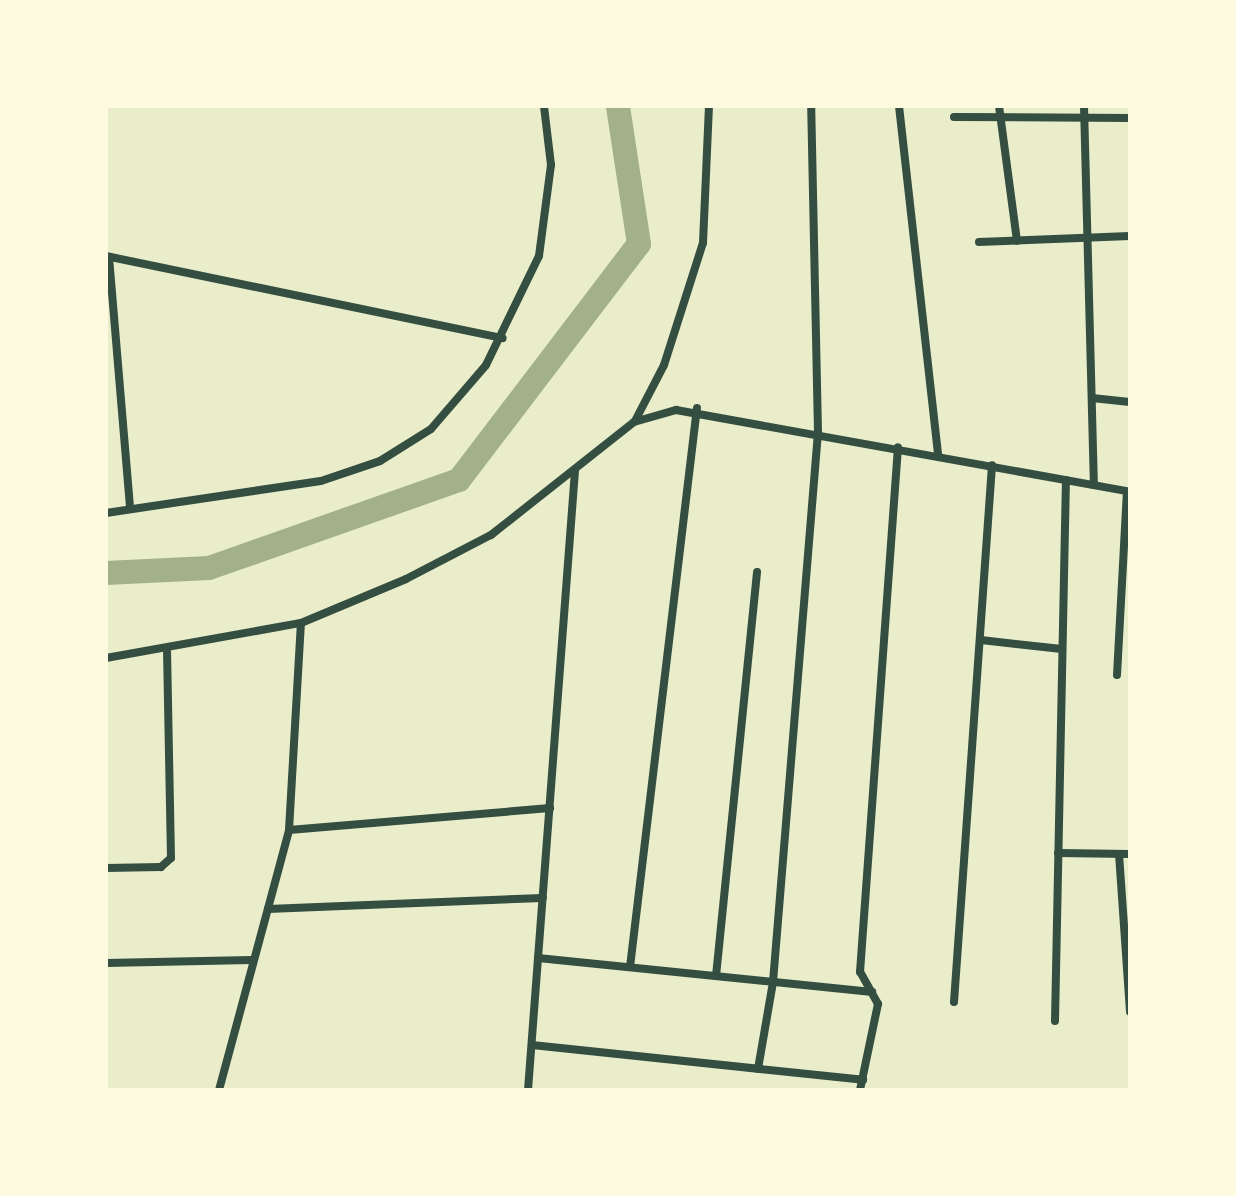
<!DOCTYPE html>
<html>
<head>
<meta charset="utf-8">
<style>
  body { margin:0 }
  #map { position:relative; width:1236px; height:1196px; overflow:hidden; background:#e9edc9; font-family:"Nunito Sans",sans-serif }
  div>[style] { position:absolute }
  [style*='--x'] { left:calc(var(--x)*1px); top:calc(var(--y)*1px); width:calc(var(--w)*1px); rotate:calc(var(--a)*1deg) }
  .canal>* { height:24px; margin:-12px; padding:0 12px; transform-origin:12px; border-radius:12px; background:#a3b18a }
  .minor>* { height:8px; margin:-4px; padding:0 4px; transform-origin:4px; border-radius:4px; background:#344e41 }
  span { translate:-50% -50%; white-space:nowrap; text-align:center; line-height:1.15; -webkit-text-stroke:6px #fefae0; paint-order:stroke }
  .frame { position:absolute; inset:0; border:108px solid #fefae0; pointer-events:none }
</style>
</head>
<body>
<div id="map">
  <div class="canal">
    <i style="--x:106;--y:573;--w:103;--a:-2.8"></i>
    <i style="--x:209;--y:568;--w:265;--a:-19.4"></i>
    <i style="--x:459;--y:480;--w:297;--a:-52.7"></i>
    <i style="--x:639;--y:244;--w:140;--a:-98.7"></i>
  </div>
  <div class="minor">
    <i style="--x:899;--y:106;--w:351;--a:83.6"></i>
    <i style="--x:999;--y:106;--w:136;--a:82.4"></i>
    <i style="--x:1084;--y:106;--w:379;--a:88.5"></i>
    <i style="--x:954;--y:117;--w:176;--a:0.3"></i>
    <i style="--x:979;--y:242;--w:151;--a:-2.3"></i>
    <i style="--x:106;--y:256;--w:405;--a:11.7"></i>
    <i style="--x:109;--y:257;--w:253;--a:85.2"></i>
    <i style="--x:1092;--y:398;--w:38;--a:6"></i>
    <i style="--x:635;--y:421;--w:63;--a:-62.6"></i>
    <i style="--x:664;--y:365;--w:128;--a:-72.3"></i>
    <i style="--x:703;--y:243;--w:137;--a:-87.5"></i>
    <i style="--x:106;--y:513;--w:217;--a:-8.5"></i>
    <i style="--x:321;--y:481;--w:62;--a:-18.7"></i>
    <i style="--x:380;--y:461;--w:60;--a:-32.1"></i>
    <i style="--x:431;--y:429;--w:84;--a:-49.3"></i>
    <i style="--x:486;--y:365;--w:121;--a:-64.1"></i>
    <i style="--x:539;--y:256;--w:92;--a:-82.5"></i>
    <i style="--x:551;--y:165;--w:59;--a:-96.8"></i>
    <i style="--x:981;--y:640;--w:81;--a:6.4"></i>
    <i style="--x:106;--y:658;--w:198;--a:-10.2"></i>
    <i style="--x:301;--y:623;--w:114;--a:-22.7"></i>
    <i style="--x:406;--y:579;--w:96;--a:-27.4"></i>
    <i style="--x:491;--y:535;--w:182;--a:-38.3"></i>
    <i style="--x:634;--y:422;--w:44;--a:-15.9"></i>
    <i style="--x:676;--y:410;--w:461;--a:10.2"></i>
    <i style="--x:1117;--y:675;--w:183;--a:-86.9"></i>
    <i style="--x:289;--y:830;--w:262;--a:-4.8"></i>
    <i style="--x:1058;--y:853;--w:72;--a:0.8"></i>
    <i style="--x:1119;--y:854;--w:158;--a:86"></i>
    <i style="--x:106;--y:868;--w:55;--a:-1"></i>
    <i style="--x:161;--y:867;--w:13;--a:-42"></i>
    <i style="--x:171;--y:858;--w:206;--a:-91.1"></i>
    <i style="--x:268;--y:909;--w:275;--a:-2.3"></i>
    <i style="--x:538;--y:958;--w:336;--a:5.8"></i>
    <i style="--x:106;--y:963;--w:145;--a:-1.2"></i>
    <i style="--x:630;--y:967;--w:563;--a:-83.17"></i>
    <i style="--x:716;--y:976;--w:406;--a:-84.2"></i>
    <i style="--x:954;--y:1002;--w:538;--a:-85.95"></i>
    <i style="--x:1055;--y:1021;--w:541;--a:-88.84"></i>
    <i style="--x:532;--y:1045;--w:333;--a:6"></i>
    <i style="--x:758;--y:1069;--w:88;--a:-80.2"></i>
    <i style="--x:773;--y:982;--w:552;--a:-85.32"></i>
    <i style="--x:818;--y:432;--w:326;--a:-91.2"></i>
    <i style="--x:219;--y:1090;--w:269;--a:-74.9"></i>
    <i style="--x:289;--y:830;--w:207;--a:-86.7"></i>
    <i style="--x:528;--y:1090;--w:622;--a:-85.66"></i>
    <i style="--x:860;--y:1090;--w:88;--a:-78.2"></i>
    <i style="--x:878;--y:1004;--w:37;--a:-119"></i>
    <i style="--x:860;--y:972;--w:526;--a:-85.86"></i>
  </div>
  <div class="frame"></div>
</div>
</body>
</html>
